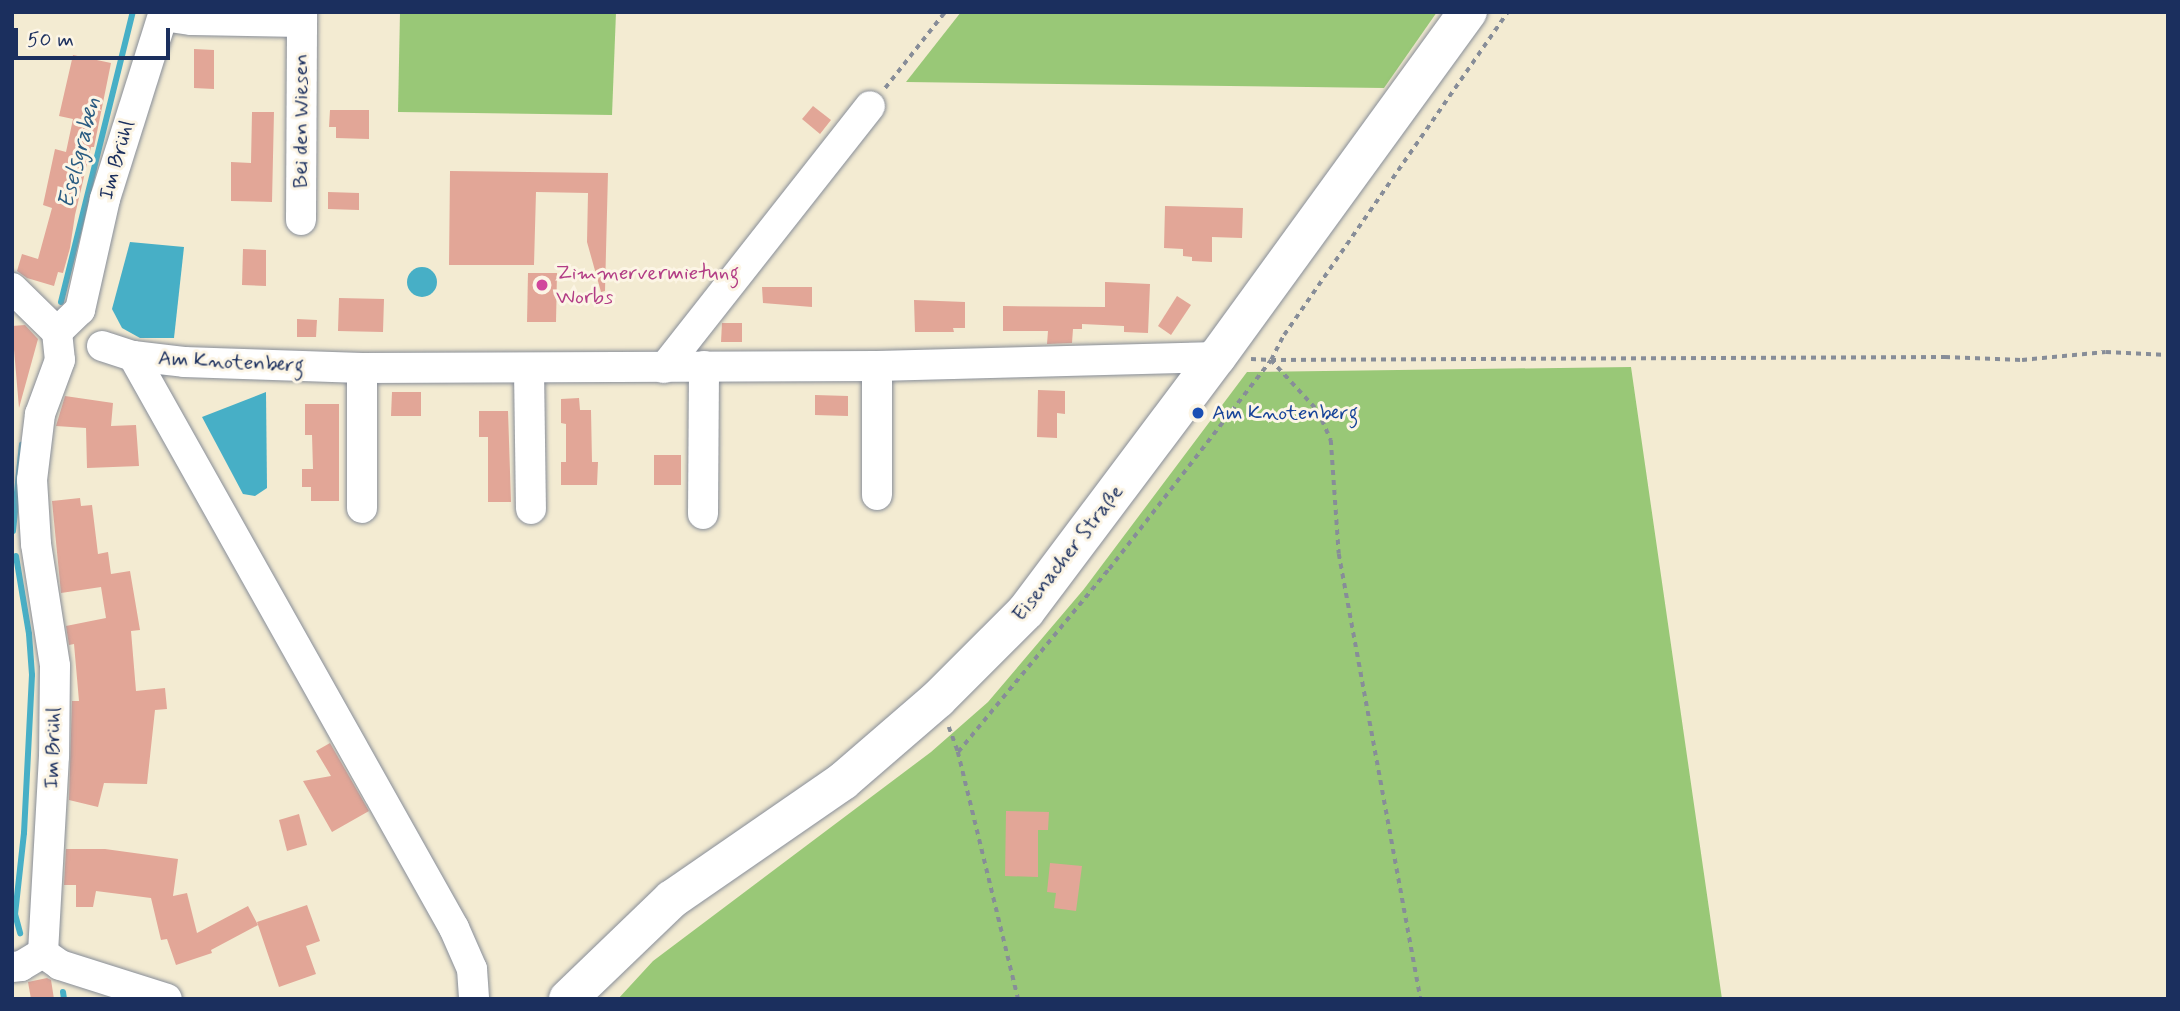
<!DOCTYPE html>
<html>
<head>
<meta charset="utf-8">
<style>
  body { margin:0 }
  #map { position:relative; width:2180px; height:1011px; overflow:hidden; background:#f3ebd2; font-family:Mynerve,sans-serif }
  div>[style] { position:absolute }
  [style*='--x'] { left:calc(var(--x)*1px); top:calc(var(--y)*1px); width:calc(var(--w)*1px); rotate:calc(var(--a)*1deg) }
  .green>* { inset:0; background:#99c877 }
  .water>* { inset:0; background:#47afc6 }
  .round { border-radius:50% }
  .stream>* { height:6px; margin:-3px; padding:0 3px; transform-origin:3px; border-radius:3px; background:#47afc6 }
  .building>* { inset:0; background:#e2a697 }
  .path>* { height:3.5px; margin-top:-1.75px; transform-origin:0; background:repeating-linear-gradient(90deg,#878d98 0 5px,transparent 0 10px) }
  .roads { filter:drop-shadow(0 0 2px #878d98) drop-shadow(0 0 2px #878d98) }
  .minor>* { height:30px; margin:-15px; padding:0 15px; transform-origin:15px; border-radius:15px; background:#fff }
  .major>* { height:38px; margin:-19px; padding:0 19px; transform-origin:19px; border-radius:19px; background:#fff }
  .dots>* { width:19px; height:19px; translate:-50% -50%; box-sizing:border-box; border:4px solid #fcf5e5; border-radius:50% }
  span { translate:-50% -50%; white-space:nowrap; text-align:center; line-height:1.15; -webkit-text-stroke:6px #fcf5e5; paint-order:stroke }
  .street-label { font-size:21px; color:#1b2f5e }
  .hotel-label { font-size:21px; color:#b23c85 }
  .left { translate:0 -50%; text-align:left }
  .transit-label { font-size:21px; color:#164399 }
  .water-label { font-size:23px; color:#2a5c82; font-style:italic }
  .frame { position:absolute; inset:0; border:14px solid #1b2f5e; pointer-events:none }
  .scale { position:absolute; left:14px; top:28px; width:156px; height:32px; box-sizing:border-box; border:4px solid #1b2f5e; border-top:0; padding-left:9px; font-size:21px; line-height:24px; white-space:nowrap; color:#1b2f5e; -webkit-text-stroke:5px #fcf5e5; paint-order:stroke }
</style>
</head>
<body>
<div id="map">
  <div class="green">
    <i style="clip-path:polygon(400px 12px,616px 12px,612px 115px,398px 112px)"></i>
    <i style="clip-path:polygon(961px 12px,1437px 12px,1384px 88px,906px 82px)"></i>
    <i style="clip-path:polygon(1631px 367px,1722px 999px,618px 999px,653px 961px,931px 752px,988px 702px,1084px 589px,1247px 372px)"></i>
  </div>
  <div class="water">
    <i style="clip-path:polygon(130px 242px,184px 247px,174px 338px,140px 338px,122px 328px,112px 309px)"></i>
    <i class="round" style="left:407px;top:267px;width:30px;height:30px"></i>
    <i style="clip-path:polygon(266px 392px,267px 488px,255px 496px,243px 494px,202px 417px)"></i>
  </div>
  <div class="stream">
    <i style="--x:61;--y:302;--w:299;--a:-76.1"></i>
    <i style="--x:13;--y:531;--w:87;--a:-84.1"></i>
    <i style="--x:16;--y:556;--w:79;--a:80.5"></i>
    <i style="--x:29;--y:634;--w:41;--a:85.8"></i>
    <i style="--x:32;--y:675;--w:158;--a:92.9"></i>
    <i style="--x:24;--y:833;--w:81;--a:96.3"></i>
    <i style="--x:15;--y:914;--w:20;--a:75"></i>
    <i style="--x:63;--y:992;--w:7;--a:82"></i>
  </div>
  <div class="building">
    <i style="clip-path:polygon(194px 49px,214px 50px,214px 89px,194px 88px)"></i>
    <i style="clip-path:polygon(73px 55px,111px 63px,94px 147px,91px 147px,75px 215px,70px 248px,63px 273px,58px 272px,54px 286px,27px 278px,17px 271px,22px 254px,38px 259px,52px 208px,43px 205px,55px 149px,66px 152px,73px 119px,59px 116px)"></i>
    <i style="clip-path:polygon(813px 106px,831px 120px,820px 134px,802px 119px)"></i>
    <i style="clip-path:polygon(330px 110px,369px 110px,369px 139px,336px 138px,336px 127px,329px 127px)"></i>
    <i style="clip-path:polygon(252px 112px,274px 112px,272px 202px,231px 201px,231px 162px,251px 163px)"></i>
    <i style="clip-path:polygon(450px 171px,608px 173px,605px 291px,601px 292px,587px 242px,588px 193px,536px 192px,534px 265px,449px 265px)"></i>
    <i style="clip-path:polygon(328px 192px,359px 193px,359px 210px,328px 209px)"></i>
    <i style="clip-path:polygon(1165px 206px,1243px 208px,1242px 238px,1212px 237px,1212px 262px,1192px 261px,1192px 257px,1183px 256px,1183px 249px,1164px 248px)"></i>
    <i style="clip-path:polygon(243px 249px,266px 250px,266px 286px,242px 285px)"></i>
    <i style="clip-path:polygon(528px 273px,557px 273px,556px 322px,527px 322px)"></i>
    <i style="clip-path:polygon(1105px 282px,1150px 284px,1148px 333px,1124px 332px,1124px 326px,1082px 324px,1082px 329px,1073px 329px,1072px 343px,1047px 344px,1048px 331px,1003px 331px,1003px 306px,1105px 307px)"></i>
    <i style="clip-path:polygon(762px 287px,812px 287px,812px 307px,763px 303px)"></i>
    <i style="clip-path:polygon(1177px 296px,1191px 305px,1171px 335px,1158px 326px)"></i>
    <i style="clip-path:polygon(339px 298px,384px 299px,383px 332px,338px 331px)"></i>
    <i style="clip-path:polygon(914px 300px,965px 302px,965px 328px,953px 328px,954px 332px,915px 332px)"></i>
    <i style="clip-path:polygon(297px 319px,317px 320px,316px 337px,297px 337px)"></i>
    <i style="clip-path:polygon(722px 323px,742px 323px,742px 342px,721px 342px)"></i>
    <i style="clip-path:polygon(25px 325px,38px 339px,19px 408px,12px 326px)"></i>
    <i style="clip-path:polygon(1038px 390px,1065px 391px,1065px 414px,1057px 413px,1057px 438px,1037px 437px)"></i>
    <i style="clip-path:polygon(392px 392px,421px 392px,421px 416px,391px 416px)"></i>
    <i style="clip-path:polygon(815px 395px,848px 396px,848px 416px,815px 415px)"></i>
    <i style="clip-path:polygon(65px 396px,113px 403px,111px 426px,136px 425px,139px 466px,87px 468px,86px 428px,56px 426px)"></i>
    <i style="clip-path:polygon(579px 398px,580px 410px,591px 410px,592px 462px,598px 462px,597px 485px,561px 485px,561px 462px,566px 462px,566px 424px,561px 423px,561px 399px)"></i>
    <i style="clip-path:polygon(305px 404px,339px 404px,339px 501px,311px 501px,311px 487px,302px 487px,302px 469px,313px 469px,312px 435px,305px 435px)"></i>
    <i style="clip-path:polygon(479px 411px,508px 411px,511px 502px,488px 502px,488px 437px,479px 437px)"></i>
    <i style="clip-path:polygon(654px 455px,681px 455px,681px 485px,654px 485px)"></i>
    <i style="clip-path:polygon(80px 498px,81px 506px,92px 505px,98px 554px,108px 552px,111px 574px,130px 571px,140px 630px,131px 631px,136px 691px,165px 688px,167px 709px,155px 710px,147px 784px,104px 783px,98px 807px,69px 800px,72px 701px,79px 701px,74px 644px,69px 645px,66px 626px,106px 618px,101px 587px,61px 593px,52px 501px)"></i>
    <i style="clip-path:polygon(330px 743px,369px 811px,332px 832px,303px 781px,331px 776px,316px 751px)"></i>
    <i style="clip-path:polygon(1006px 811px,1049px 812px,1048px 830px,1038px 830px,1038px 877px,1005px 876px)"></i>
    <i style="clip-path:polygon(299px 814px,307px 845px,287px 851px,279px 820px)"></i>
    <i style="clip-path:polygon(66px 849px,105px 849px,178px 859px,173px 896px,187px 893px,197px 933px,248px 906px,258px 925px,211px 950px,212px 953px,176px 965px,167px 939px,161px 940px,151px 898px,96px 891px,93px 907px,76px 907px,76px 885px,64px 885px)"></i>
    <i style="clip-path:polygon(1050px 863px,1082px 866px,1076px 911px,1054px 908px,1056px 893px,1047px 892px)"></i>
    <i style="clip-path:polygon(307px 905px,320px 941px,306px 946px,316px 974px,279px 987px,257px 922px)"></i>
    <i style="clip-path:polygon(47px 978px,51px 980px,54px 999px,31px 999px,28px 982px)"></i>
  </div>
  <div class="path">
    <i style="--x:885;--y:88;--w:97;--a:-51.7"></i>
    <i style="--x:1251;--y:359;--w:20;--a:3"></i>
    <i style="--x:1271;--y:360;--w:69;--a:47.3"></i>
    <i style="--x:1318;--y:411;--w:32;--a:66"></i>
    <i style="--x:1331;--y:440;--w:114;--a:86"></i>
    <i style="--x:1339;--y:554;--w:452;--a:79.6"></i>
    <i style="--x:1271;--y:360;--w:674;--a:-0.26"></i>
    <i style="--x:1945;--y:357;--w:77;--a:2.2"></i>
    <i style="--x:2022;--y:360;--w:84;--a:-5.4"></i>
    <i style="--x:2106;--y:352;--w:62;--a:2.8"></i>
    <i style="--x:949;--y:727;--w:27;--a:70"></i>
    <i style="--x:958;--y:752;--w:254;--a:76.3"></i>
    <i style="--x:958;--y:752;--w:237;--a:-50.5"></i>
    <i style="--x:1109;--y:569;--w:264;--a:-52.2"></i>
    <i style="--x:1271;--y:360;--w:28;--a:-63"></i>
    <i style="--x:1284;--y:335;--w:393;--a:-55.3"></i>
  </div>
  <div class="roads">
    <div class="minor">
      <i style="--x:163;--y:16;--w:29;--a:8"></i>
      <i style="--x:192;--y:20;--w:110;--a:1"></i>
      <i style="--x:301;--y:220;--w:208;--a:-89.7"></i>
      <i style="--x:12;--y:288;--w:63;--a:44.4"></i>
      <i style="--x:57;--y:332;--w:28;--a:84"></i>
      <i style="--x:60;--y:360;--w:58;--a:110.3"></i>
      <i style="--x:40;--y:414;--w:66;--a:96.9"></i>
      <i style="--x:32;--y:480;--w:64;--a:86.4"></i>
      <i style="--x:36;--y:544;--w:123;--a:81.1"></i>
      <i style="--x:55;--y:666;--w:90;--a:90.6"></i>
      <i style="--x:54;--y:756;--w:197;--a:93.2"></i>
      <i style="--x:57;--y:332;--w:32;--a:-44"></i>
      <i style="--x:80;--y:310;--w:114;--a:-77.3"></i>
      <i style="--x:105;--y:199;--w:196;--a:-72.5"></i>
      <i style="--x:102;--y:346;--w:33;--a:18"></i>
      <i style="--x:133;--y:356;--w:51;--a:6.7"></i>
      <i style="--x:184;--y:362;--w:178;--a:1.9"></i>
      <i style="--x:362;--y:368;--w:515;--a:-0.22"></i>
      <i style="--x:877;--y:366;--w:340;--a:-1.5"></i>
      <i style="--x:133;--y:356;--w:656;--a:60.7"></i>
      <i style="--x:454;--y:928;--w:45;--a:66.3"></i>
      <i style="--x:472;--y:969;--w:30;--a:86"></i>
      <i style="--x:362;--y:368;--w:140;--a:90"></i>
      <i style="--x:664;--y:368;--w:333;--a:-51.8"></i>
      <i style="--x:529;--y:369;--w:140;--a:89.2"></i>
      <i style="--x:877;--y:495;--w:129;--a:-90"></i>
      <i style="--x:703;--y:514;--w:148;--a:-89.6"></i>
      <i style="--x:43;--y:953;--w:21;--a:35"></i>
      <i style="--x:60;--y:965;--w:112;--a:17.6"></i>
      <i style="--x:12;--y:967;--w:9;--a:-6"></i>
      <i style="--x:21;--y:966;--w:26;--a:-31"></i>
    </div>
    <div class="major">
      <i style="--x:568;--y:999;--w:144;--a:-43.9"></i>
      <i style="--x:672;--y:899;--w:208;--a:-34.6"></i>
      <i style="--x:843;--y:781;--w:125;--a:-40.8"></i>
      <i style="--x:938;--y:699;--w:124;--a:-45"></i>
      <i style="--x:1026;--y:611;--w:318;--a:-53.1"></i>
      <i style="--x:1217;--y:357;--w:427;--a:-54"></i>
    </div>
  </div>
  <div class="dots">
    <i style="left:542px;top:285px;background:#d1479c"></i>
    <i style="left:1198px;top:413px;background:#1a4fb4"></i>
  </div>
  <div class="street-label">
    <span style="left:301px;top:121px;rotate:-90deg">Bei den Wiesen</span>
    <span style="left:117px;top:160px;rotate:-74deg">Im Brühl</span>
    <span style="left:231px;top:362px;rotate:3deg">Am Knotenberg</span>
    <span style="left:1068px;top:553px;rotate:-52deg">Eisenacher Straße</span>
    <span style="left:53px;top:748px;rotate:-88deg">Im Brühl</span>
  </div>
  <div class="hotel-label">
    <span class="left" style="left:556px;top:285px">Zimmervermietung<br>Worbs</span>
  </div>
  <div class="transit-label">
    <span class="left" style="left:1212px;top:413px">Am Knotenberg</span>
  </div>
  <div class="water-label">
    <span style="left:80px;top:153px;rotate:-76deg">Eselsgraben</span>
  </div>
  <div class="frame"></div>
  <div class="scale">50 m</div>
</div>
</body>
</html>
